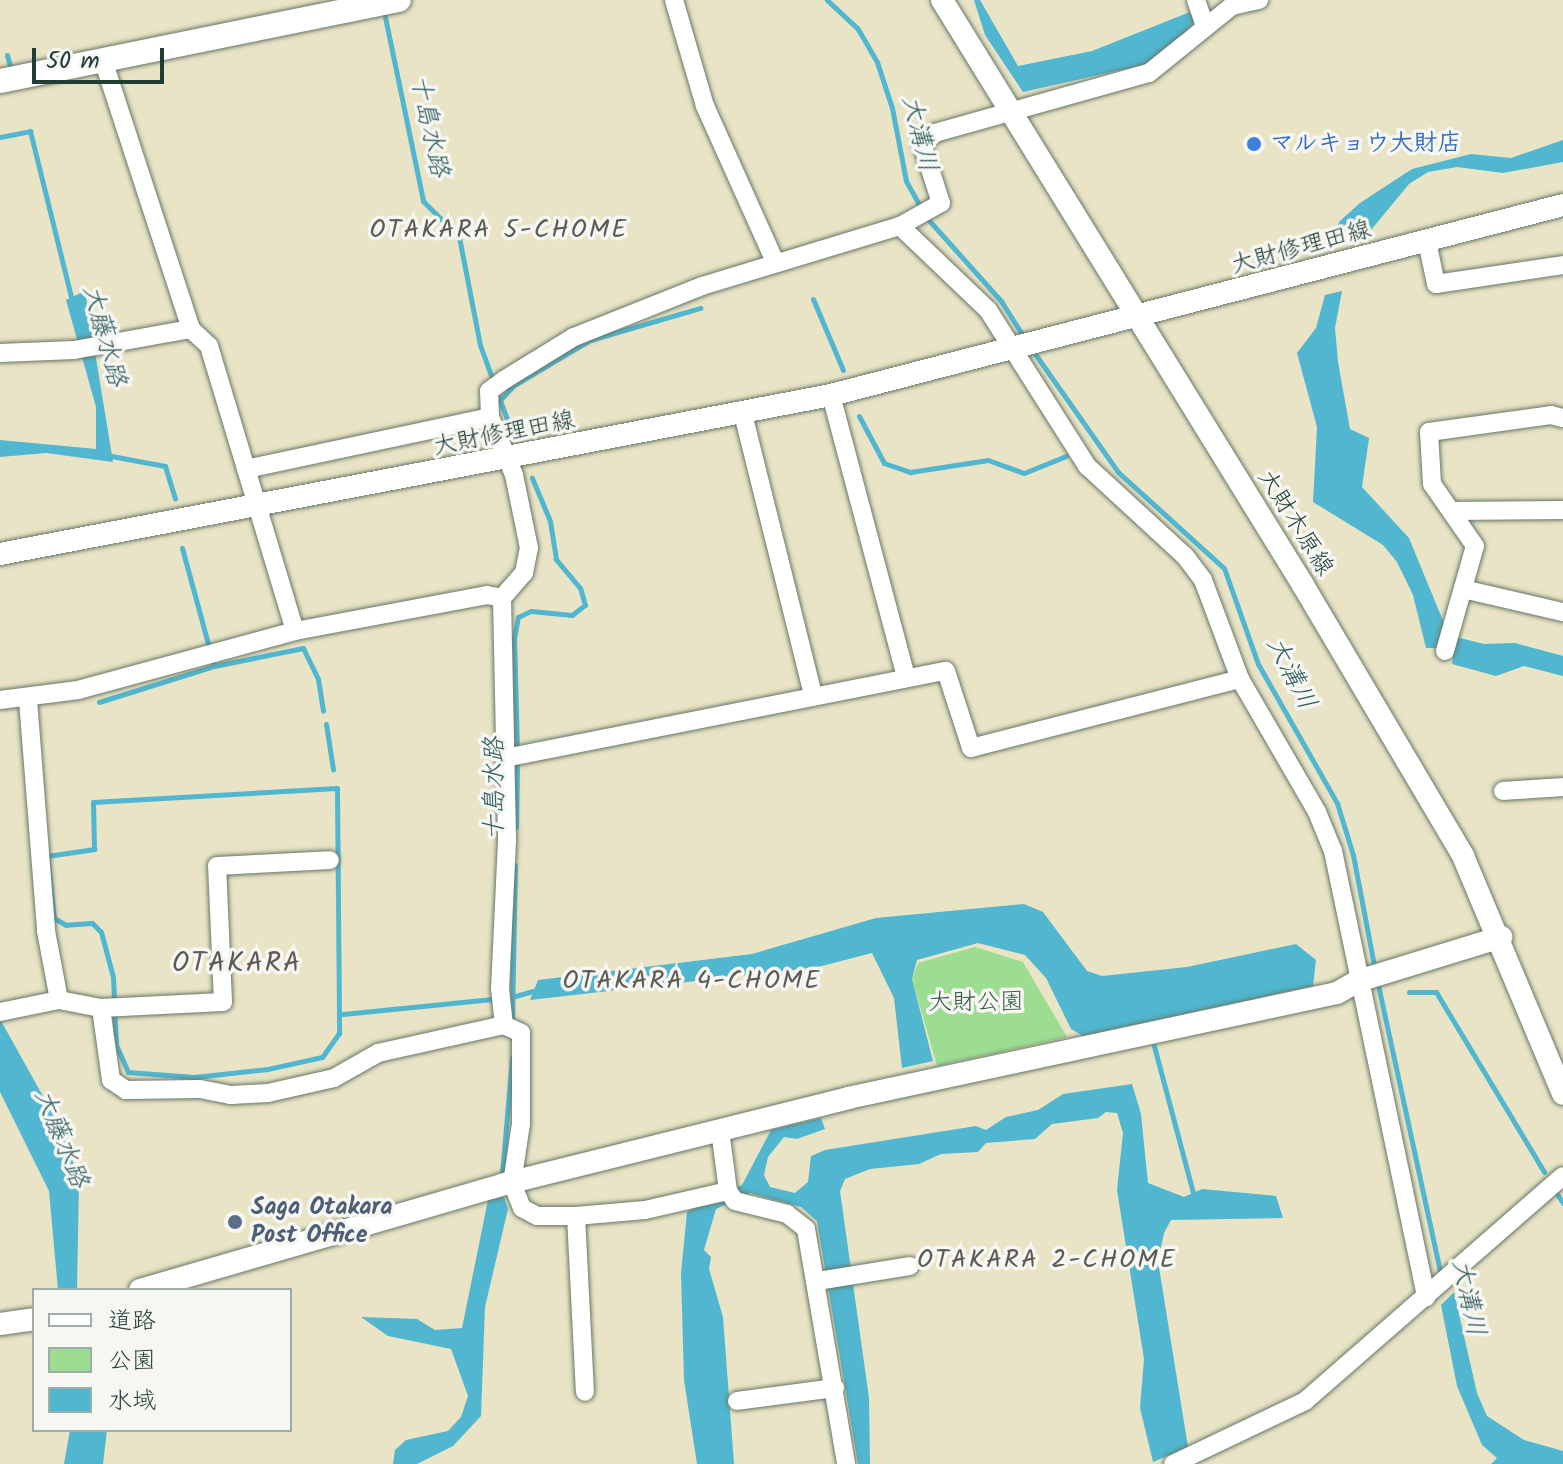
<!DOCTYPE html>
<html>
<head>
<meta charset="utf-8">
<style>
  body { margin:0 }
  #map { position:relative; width:1563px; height:1464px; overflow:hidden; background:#e9e4c5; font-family:Kalam,"Klee One",sans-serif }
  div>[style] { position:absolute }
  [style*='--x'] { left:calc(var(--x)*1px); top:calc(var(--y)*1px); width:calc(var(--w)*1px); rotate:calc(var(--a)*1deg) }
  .green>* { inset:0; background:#9ddd92 }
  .water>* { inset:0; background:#51b6cf }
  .stream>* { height:5px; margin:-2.5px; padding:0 2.5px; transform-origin:2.5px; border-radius:2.5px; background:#51b6cf }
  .roads { filter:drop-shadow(0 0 2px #667767) drop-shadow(0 0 2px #667767) }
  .minor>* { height:18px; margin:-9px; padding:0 9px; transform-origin:9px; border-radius:9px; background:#fff }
  .tertiary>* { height:22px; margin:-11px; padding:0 11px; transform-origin:11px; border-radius:11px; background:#fff }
  .secondary>* { height:24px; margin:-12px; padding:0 12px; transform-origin:12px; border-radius:12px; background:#fff }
  .dots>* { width:22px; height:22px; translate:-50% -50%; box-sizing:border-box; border:4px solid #f6f6f2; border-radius:50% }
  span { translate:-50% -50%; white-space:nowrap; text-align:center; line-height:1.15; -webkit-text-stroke:7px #f6f6f2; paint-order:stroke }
  .shop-label { font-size:24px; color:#366cbe; font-weight:700 }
  .left { translate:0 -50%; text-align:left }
  .street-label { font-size:24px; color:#1f3d34 }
  .park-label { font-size:24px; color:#385d47 }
  .service-label { font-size:24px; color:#4e5e75; font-weight:700 }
  .water-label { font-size:26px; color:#2c5b5b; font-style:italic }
  .neighbourhood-label { font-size:26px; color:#5e5b54; letter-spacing:2px }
  .quarter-label { font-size:28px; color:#5e5b54; letter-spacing:2px }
  .legend { position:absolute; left:32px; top:1288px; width:260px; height:144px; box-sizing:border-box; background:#f6f6f2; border:2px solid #a0aca6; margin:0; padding:10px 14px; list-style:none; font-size:24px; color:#1f3d34 }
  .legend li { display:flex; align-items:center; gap:16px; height:40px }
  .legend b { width:40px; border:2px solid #a0aca6 }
  .scale { position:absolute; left:32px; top:48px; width:132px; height:36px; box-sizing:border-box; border:4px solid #1f3d34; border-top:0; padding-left:10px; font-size:24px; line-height:28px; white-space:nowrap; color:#1f3d34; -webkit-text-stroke:6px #f6f6f2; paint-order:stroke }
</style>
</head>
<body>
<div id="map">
  <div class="green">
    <i style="clip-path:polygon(975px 947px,1023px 962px,1067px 1037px,937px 1066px,912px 979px,918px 963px)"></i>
  </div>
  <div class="water">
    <i style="clip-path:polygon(974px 0,980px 0,1018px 66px,1092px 51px,1190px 12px,1196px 19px,1172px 50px,1143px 65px,1023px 92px,985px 35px)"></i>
    <i style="clip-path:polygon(1563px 140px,1563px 162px,1503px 173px,1457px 167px,1428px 172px,1409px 184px,1371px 230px,1329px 240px,1340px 221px,1360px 203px,1412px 169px,1471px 154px,1511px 158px)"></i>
    <i style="clip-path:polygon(85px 291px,113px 462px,46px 453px,0 457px,0 440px,96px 449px,96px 407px,66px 300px)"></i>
    <i style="clip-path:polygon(1342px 291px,1335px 328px,1338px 362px,1350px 429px,1369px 438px,1362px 487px,1409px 538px,1446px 628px,1438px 648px,1426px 648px,1413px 595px,1397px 562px,1383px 545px,1313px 502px,1317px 427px,1297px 353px,1316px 328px,1325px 295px)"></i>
    <i style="clip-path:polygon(1456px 637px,1484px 644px,1515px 643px,1563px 656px,1563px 676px,1524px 666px,1496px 676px,1452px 664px)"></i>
    <i style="clip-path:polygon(1024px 904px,1043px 912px,1087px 971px,1102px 976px,1187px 967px,1296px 944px,1316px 960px,1313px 986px,1083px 1036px,1071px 1029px,1046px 978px,1025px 955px,978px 943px,917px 960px,912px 979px,933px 1061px,902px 1068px,894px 998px,872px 953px,818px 967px,530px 1000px,538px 980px,752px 954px,876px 918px)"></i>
    <i style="clip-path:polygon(0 1019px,64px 1134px,79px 1181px,77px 1290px,58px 1290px,49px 1191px,0 1092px)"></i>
    <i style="clip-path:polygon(1132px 1084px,1141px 1114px,1148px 1183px,1184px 1197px,1202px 1189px,1276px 1196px,1283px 1218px,1171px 1220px,1164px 1233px,1158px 1261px,1188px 1447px,1153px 1462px,1140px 1408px,1144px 1359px,1117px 1190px,1123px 1133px,1117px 1113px,1106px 1112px,1098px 1118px,1052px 1124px,1035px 1139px,986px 1143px,978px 1152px,941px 1154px,919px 1164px,870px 1169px,845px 1179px,840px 1191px,869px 1398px,870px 1464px,858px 1464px,817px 1221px,801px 1207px,750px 1193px,716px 1209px,704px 1250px,711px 1257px,709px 1269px,723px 1317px,734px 1464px,697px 1464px,684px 1380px,681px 1273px,687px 1212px,742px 1185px,771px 1130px,821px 1118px,825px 1129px,797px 1139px,784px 1137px,768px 1157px,764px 1175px,770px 1187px,795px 1193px,808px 1182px,811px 1156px,825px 1150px,976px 1126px,986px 1130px,1006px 1117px,1038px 1110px,1063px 1094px)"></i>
    <i style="clip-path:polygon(504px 1197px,508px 1209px,485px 1307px,481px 1416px,453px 1446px,417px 1464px,393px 1464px,395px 1450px,406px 1440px,448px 1431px,461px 1417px,468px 1396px,451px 1349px,388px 1336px,361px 1317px,417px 1319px,435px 1330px,462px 1328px,488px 1200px)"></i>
    <i style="clip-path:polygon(1454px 1292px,1477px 1393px,1487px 1416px,1524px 1440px,1563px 1451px,1563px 1464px,1491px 1464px,1497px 1458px,1482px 1445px,1457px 1386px,1441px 1305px)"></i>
    <i style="clip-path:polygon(70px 1430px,107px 1430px,103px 1464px,64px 1464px)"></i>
  </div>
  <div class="stream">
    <i style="--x:827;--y:0;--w:42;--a:43.1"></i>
    <i style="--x:858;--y:29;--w:38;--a:60"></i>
    <i style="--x:877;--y:62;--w:48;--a:71.9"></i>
    <i style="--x:892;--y:108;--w:74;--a:79.1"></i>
    <i style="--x:906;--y:181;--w:31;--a:61"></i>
    <i style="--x:384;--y:12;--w:193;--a:78.3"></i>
    <i style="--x:423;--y:201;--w:51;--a:45"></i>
    <i style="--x:459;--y:237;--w:110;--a:79"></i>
    <i style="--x:480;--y:345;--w:32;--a:70"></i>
    <i style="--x:7;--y:55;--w:11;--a:75"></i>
    <i style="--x:0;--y:137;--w:31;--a:-11"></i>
    <i style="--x:30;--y:131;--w:175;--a:76.1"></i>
    <i style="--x:926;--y:217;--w:113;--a:48.2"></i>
    <i style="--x:1001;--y:301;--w:45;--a:57.7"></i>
    <i style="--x:813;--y:299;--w:77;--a:67.1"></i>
    <i style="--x:1033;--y:351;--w:148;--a:54.9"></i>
    <i style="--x:1118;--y:472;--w:143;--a:42.2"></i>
    <i style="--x:1224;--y:568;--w:102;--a:70.5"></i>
    <i style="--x:1258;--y:664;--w:160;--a:60.4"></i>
    <i style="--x:1337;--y:803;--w:54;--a:72.9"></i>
    <i style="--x:1353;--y:855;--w:117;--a:79.2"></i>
    <i style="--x:499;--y:398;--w:39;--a:69"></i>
    <i style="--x:500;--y:400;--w:21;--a:-47"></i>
    <i style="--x:514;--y:385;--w:88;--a:-30.6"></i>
    <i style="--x:590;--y:340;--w:115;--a:-16.2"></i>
    <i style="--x:859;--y:416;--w:53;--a:62"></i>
    <i style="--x:884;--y:463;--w:28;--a:19"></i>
    <i style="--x:910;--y:472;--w:79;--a:-8.7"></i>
    <i style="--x:988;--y:460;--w:38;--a:20"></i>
    <i style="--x:1024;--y:473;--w:45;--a:-22"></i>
    <i style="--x:106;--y:455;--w:60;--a:10.6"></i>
    <i style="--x:165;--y:466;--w:34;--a:73"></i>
    <i style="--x:182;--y:548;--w:122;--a:74.8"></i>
    <i style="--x:214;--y:666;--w:91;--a:-11.4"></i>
    <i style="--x:303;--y:648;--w:34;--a:64"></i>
    <i style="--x:318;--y:679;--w:32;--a:81"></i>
    <i style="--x:99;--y:702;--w:121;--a:-17.4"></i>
    <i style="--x:326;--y:724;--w:46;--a:81.2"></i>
    <i style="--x:517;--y:751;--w:112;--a:-91.5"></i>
    <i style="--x:514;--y:639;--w:22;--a:-80"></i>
    <i style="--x:518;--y:617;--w:14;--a:-25"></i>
    <i style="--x:531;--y:611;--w:41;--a:5.6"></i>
    <i style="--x:572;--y:615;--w:16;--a:-38"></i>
    <i style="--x:585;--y:605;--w:18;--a:-106"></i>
    <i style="--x:580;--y:588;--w:38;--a:-130"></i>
    <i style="--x:556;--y:559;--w:38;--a:-99"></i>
    <i style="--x:550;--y:521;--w:47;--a:-112.7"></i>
    <i style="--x:337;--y:788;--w:245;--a:89.5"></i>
    <i style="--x:339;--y:1033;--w:29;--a:125"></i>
    <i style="--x:322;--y:1057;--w:55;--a:167.5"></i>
    <i style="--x:268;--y:1069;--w:74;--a:173.8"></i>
    <i style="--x:194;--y:1077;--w:66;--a:-175.7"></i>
    <i style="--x:128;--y:1072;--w:30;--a:-114"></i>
    <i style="--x:116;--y:1045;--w:68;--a:-92.5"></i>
    <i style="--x:113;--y:977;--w:47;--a:-104.9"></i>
    <i style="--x:101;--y:932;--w:13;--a:-135"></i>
    <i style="--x:92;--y:923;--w:26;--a:176"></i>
    <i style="--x:66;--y:925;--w:14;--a:-150"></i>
    <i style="--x:54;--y:918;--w:62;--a:-96.4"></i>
    <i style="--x:47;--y:856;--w:48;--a:-8.5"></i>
    <i style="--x:94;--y:849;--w:47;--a:-91.2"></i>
    <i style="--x:93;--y:802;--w:244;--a:-3.3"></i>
    <i style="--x:516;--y:827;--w:66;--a:-89.1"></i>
    <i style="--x:1377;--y:980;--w:302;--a:77.8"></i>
    <i style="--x:1409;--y:992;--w:27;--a:0"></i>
    <i style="--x:1436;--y:992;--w:210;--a:59"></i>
    <i style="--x:512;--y:997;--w:22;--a:-16"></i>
    <i style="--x:343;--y:1014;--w:150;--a:-5.7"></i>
    <i style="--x:512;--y:1019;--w:154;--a:-88.9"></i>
    <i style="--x:1154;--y:1046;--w:155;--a:75.1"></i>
    <i style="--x:502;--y:1174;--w:117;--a:-85.1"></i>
    <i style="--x:1557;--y:1194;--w:11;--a:56"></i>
  </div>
  <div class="roads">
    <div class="minor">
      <i style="--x:674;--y:0;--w:110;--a:73.7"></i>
      <i style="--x:705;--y:106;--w:171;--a:65.8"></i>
      <i style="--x:1196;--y:0;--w:28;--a:71"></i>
      <i style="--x:900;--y:226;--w:122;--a:43.7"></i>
      <i style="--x:988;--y:310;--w:185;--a:57.6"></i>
      <i style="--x:1087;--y:466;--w:133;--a:42.6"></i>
      <i style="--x:1185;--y:556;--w:30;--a:53"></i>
      <i style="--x:1203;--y:580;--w:106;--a:69.5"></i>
      <i style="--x:1240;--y:679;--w:154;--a:59.9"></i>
      <i style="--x:1317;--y:812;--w:42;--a:67.7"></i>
      <i style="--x:1333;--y:851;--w:456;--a:78.2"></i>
      <i style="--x:1427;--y:241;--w:44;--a:78.2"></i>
      <i style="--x:1436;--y:284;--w:128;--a:-8.5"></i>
      <i style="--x:0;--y:353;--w:74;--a:-2.3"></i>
      <i style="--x:74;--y:350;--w:119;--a:-10.2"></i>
      <i style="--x:831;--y:395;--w:292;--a:75.1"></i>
      <i style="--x:743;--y:414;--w:290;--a:76"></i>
      <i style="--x:246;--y:469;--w:249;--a:-12"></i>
      <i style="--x:1451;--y:511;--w:112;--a:-0.5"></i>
      <i style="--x:1463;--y:589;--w:103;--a:13"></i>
      <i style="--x:502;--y:598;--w:243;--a:88.8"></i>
      <i style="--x:507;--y:841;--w:147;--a:92.7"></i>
      <i style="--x:500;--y:988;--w:37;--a:84"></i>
      <i style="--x:295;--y:631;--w:195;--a:-10.6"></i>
      <i style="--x:487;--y:595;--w:15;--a:11"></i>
      <i style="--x:502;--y:598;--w:33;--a:-49"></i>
      <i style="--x:524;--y:573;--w:25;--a:-79"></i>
      <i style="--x:529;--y:548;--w:75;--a:-101.6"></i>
      <i style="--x:514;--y:475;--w:63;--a:-112.5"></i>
      <i style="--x:490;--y:417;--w:26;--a:-92"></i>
      <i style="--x:489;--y:391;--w:19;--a:-36"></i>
      <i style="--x:504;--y:380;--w:82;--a:-31.6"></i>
      <i style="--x:574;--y:337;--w:138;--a:-21.7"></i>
      <i style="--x:702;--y:286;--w:207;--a:-16.9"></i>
      <i style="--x:900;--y:226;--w:47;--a:-29.3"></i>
      <i style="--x:941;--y:203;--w:62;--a:-107.9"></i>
      <i style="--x:922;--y:144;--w:17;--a:-40"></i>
      <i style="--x:935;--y:133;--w:222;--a:-15.7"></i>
      <i style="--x:1149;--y:73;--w:107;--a:-38.9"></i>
      <i style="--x:1232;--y:6;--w:28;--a:-13"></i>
      <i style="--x:1445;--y:651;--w:109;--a:-74.1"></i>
      <i style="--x:1475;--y:546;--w:75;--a:-124.7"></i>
      <i style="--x:1432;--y:484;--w:52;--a:-93.3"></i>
      <i style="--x:1429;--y:432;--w:123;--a:-7.9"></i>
      <i style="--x:1551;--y:415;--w:12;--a:14"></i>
      <i style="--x:0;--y:700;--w:79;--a:-7.3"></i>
      <i style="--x:78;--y:690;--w:225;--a:-15.2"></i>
      <i style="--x:295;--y:631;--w:298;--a:-106.8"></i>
      <i style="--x:209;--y:346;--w:25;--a:-137"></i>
      <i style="--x:191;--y:329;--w:283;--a:-108.1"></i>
      <i style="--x:28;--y:700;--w:232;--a:85.5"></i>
      <i style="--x:46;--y:931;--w:70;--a:79.3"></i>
      <i style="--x:505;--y:758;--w:449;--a:-11.2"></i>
      <i style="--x:946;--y:671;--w:81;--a:72"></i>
      <i style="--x:971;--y:748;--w:278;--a:-14.4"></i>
      <i style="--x:1503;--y:791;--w:60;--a:-3.8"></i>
      <i style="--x:101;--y:1008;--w:122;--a:-2.8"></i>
      <i style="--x:223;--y:1002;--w:136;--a:-92.5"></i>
      <i style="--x:217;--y:866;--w:113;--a:-3"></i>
      <i style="--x:0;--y:1012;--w:60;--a:-11.5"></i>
      <i style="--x:59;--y:1000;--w:43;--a:10.8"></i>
      <i style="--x:101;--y:1008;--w:73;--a:82.1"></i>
      <i style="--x:111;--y:1080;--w:18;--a:34"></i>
      <i style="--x:126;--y:1090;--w:74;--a:-0.8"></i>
      <i style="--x:200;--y:1089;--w:32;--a:11"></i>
      <i style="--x:231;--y:1095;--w:37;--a:-3"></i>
      <i style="--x:268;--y:1093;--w:68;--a:-12.8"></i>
      <i style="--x:334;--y:1078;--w:51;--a:-29.6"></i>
      <i style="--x:378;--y:1053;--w:129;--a:-12.5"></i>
      <i style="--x:504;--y:1025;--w:19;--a:25"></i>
      <i style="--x:521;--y:1033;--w:91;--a:90"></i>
      <i style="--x:521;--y:1124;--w:60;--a:98.7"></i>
      <i style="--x:512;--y:1183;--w:27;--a:68"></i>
      <i style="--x:522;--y:1208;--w:17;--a:28"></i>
      <i style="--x:537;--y:1216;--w:39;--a:0"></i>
      <i style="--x:576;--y:1216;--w:176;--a:87.1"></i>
      <i style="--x:720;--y:1130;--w:62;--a:82.5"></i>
      <i style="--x:728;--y:1191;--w:12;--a:55"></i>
      <i style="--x:735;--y:1201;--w:54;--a:14"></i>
      <i style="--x:787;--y:1214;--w:24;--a:38"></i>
      <i style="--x:806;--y:1229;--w:238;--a:80.3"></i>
      <i style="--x:576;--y:1216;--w:69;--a:-5"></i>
      <i style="--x:645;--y:1210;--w:85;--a:-12.9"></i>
      <i style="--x:818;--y:1281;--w:93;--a:-9.3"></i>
      <i style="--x:737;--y:1401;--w:99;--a:-7.6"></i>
      <i style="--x:1173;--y:1464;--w:146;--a:-25.5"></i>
      <i style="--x:1305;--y:1401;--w:342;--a:-41.1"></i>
    </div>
    <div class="tertiary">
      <i style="--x:942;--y:0;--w:687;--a:58.32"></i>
      <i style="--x:1303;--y:585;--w:315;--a:59.4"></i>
      <i style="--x:1463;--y:856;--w:258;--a:67.2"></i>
      <i style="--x:0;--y:554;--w:846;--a:-10.83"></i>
      <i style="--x:831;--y:395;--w:756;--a:-14.55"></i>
      <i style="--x:140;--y:1290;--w:379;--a:-16.2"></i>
      <i style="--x:504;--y:1184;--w:355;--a:-14"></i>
      <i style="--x:848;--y:1098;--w:500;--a:-12.12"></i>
      <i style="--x:1337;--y:993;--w:24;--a:-30"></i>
      <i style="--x:1358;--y:981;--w:150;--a:-17.1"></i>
      <i style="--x:0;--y:1324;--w:34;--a:-8"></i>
    </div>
    <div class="secondary">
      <i style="--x:0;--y:81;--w:407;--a:-11.5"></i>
    </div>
  </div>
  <div class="dots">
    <i style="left:1254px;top:144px;background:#3f7fe0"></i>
    <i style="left:235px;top:1222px;background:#5c6f8a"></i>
  </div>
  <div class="shop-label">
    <span class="left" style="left:1270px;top:144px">マルキョウ大財店</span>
  </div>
  <div class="street-label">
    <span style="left:1301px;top:248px;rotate:-15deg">大財修理田線</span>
    <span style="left:504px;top:434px;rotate:-11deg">大財修理田線</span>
    <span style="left:1295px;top:523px;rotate:58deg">大財木原線</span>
  </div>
  <div class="park-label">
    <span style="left:976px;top:1003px">大財公園</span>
  </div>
  <div class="service-label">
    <span class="left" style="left:251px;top:1222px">Saga Otakara<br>Post Office</span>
  </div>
  <div class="water-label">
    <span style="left:428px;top:126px;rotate:78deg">十島水路</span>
    <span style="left:918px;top:134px;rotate:76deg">大溝川</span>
    <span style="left:103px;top:336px;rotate:75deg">大藤水路</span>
    <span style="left:1290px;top:674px;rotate:63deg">大溝川</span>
    <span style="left:496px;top:789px;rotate:-90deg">十島水路</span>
    <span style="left:60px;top:1139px;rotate:68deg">大藤水路</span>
    <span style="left:1467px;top:1298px;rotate:78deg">大溝川</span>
  </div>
  <div class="neighbourhood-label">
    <span style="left:499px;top:231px">OTAKARA 5-CHOME</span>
    <span style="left:692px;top:982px">OTAKARA 4-CHOME</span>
    <span style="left:1047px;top:1261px">OTAKARA 2-CHOME</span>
  </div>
  <div class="quarter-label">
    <span style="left:237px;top:964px">OTAKARA</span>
  </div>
  <ul class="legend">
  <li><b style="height:10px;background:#fff"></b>道路</li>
  <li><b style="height:22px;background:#9ddd92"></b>公園</li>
  <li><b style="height:22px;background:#51b6cf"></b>水域</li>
  </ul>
  <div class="scale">50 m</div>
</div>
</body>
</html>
